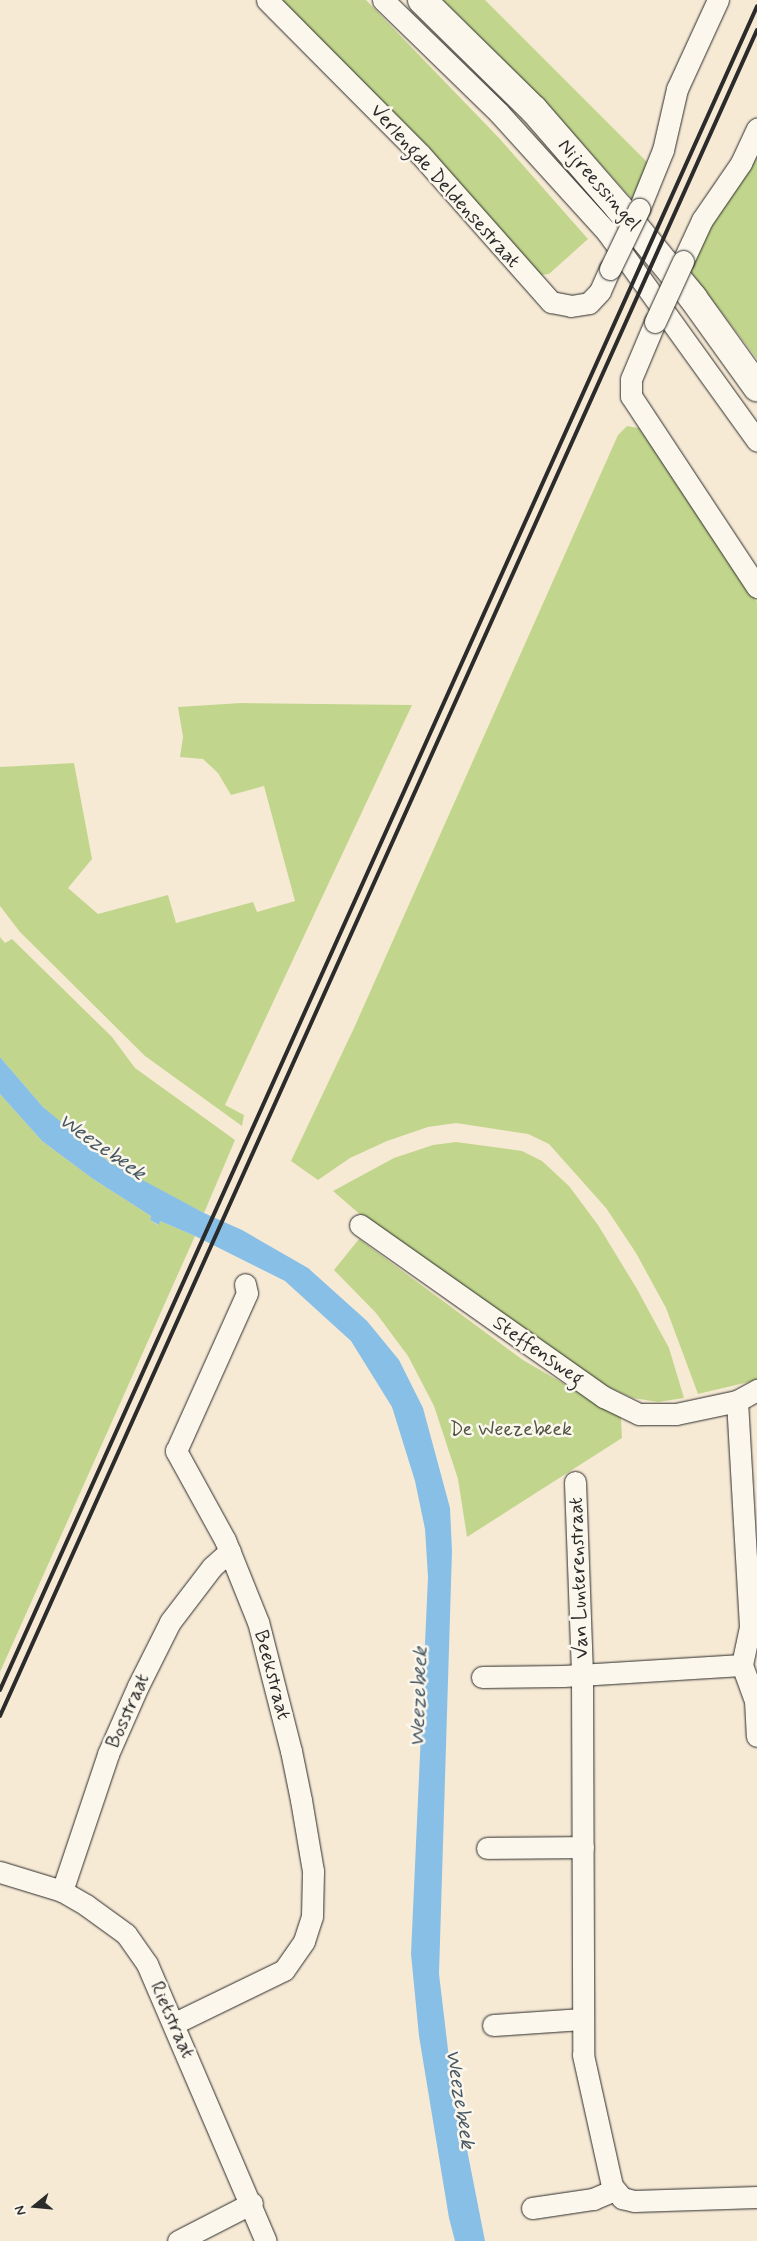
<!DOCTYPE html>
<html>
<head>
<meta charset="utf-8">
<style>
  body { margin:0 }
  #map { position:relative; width:757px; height:2241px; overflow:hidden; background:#f7ead5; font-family:Mynerve,sans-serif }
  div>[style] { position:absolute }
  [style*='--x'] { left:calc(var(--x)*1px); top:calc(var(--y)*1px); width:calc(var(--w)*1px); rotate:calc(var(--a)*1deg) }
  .green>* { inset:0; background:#c1d68c }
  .water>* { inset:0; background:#88bfe6 }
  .roads { filter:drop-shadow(0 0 1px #2b2b2b) drop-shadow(0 0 1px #2b2b2b) }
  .street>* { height:21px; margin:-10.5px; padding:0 10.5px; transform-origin:10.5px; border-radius:10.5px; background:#fbf7ec }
  .primary>* { height:28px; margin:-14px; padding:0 14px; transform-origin:14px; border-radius:14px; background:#fbf7ec }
  .rail>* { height:4px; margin:-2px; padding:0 2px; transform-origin:2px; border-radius:2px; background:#2b2b2b }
  .bridges { filter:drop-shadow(0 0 1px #2b2b2b) drop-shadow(0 0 1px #2b2b2b) }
  .street-bridge>* { height:21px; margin:-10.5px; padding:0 10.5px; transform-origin:10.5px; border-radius:10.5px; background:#fbf7ec }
  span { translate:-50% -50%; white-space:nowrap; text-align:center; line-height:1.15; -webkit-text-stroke:5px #fbf7ec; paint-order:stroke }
  .street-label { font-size:20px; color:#2b2b2b }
  .park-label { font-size:20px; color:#505643 }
  .water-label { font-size:21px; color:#475763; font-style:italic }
  .north { position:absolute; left:10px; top:2181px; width:50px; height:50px; -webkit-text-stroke:4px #fbf7ec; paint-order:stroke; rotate:253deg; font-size:14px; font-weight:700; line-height:20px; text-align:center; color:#2b2b2b }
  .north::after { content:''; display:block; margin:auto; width:18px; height:22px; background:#2b2b2b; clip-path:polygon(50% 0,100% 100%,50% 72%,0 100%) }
</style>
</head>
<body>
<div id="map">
  <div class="green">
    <i style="clip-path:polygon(275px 0,366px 0,499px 138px,588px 239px,549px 274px,531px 276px)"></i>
    <i style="clip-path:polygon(443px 0,485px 0,649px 164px,638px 206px,544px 101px)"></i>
    <i style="clip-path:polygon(757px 148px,757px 359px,688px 268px,700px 242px)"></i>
    <i style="clip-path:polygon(627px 426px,639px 428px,757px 602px,757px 1380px,698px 1394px,666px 1308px,636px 1253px,606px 1208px,549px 1144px,528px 1134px,456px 1123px,428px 1127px,387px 1141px,350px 1158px,318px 1180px,291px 1161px,354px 1028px,618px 435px)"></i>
    <i style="clip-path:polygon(241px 703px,412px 705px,225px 1105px,244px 1115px,242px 1126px,145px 1056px,20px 932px,0 906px,0 767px,74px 763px,92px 859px,68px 888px,98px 914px,168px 895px,176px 923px,253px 902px,257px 912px,295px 901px,264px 786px,231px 795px,218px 773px,203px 759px,180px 757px,183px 737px,178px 707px)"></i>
    <i style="clip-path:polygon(0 937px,5px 943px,12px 939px,112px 1037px,135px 1068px,235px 1140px,204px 1213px,127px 1174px,84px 1144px,43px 1107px,0 1057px)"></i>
    <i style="clip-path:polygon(0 1094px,42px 1141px,93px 1179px,151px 1216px,150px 1220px,158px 1225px,160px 1221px,195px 1236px,0 1672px)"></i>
    <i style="clip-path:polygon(456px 1142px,522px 1151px,542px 1161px,569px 1186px,598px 1225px,637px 1289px,669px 1348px,684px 1398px,658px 1402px,633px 1398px,606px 1386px,378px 1230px,333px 1191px,394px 1158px,433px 1145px)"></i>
    <i style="clip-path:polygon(359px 1239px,523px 1360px,621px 1417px,622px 1438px,467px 1537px,458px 1479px,434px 1406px,408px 1356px,376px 1313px,334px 1270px)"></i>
  </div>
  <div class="water">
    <i style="clip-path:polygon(0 1057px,43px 1107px,109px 1162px,204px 1213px,242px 1230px,308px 1268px,367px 1321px,399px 1360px,423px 1408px,450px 1508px,452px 1551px,439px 1974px,449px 2058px,485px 2241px,455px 2241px,449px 2218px,419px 2036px,411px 1954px,428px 1577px,425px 1529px,415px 1481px,392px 1407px,351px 1341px,285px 1281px,195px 1236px,160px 1221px,159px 1225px,150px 1220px,151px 1216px,93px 1179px,42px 1141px,0 1094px)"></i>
  </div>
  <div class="roads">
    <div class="street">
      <i style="--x:267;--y:0;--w:217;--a:45.2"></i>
      <i style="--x:420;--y:154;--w:198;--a:48.5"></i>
      <i style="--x:551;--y:302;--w:20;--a:11"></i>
      <i style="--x:571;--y:306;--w:18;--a:-9"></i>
      <i style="--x:589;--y:303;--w:16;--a:-47"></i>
      <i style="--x:600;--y:291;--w:24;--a:-66"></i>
      <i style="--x:383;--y:0;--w:162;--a:44.2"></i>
      <i style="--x:499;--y:113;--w:161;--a:47.8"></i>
      <i style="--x:607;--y:232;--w:257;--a:54.3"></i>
      <i style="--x:639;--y:209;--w:64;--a:-67.9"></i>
      <i style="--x:663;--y:150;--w:63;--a:-77.1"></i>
      <i style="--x:677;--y:89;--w:98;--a:-65.3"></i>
      <i style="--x:683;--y:261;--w:45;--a:-65.1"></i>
      <i style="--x:702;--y:220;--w:69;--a:-55.6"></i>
      <i style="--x:741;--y:163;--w:38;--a:-65"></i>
      <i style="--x:655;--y:322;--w:62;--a:112.8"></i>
      <i style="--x:631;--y:379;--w:17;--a:90"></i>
      <i style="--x:631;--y:396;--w:229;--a:56.6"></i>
      <i style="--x:360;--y:1225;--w:299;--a:35.2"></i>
      <i style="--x:604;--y:1397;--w:39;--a:26"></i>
      <i style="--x:639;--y:1414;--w:37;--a:0"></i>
      <i style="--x:676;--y:1414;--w:62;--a:-12"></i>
      <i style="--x:737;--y:1401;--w:23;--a:-29"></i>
      <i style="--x:737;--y:1401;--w:226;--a:86.7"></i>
      <i style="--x:750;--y:1627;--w:39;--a:102"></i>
      <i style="--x:742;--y:1665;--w:37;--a:70"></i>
      <i style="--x:755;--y:1700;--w:36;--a:87"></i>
      <i style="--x:575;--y:1482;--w:193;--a:87.9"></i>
      <i style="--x:582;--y:1675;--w:380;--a:89.8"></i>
      <i style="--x:583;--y:2055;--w:134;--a:77.5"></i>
      <i style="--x:612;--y:2186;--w:16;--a:50"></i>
      <i style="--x:622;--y:2198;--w:12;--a:14"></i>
      <i style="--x:634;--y:2201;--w:123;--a:-1.9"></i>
      <i style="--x:482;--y:1677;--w:81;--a:-0.7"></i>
      <i style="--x:563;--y:1676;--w:179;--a:-3.5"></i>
      <i style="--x:487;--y:1848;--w:96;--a:-0.6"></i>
      <i style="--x:0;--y:1872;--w:65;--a:17"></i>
      <i style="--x:62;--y:1891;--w:28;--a:30"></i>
      <i style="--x:86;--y:1905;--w:49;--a:35.9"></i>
      <i style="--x:126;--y:1934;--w:37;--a:55"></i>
      <i style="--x:147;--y:1964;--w:301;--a:66.8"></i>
      <i style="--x:62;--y:1891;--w:145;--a:-71.4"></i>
      <i style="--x:108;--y:1754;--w:74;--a:-66.2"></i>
      <i style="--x:138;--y:1686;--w:72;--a:-63.4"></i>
      <i style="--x:170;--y:1622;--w:69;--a:-52.6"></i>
      <i style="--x:212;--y:1567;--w:24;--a:-42"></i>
      <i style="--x:175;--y:2023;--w:121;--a:-25.9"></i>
      <i style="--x:284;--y:1970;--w:35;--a:-55"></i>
      <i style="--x:304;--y:1941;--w:26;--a:-72"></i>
      <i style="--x:312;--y:1916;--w:45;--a:-88.7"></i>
      <i style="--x:313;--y:1871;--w:72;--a:-99.6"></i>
      <i style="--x:301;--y:1800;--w:50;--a:-101.5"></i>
      <i style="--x:291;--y:1751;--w:133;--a:-104.3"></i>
      <i style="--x:258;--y:1622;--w:88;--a:-111.9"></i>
      <i style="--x:225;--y:1540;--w:102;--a:-118.8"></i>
      <i style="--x:176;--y:1451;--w:173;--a:-65.8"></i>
      <i style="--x:247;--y:1293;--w:9;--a:-103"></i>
      <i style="--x:493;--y:2025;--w:90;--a:-3.8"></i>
      <i style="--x:532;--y:2208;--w:62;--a:-8.4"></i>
      <i style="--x:593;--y:2199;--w:23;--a:-23"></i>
      <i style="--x:178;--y:2241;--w:83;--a:-27.2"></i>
    </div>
    <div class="primary">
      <i style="--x:422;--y:0;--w:157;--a:44.5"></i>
      <i style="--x:534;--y:110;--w:131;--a:49"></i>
      <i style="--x:620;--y:209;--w:115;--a:50.6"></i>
      <i style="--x:693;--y:298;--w:110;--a:54.3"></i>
    </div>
  </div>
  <div class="rail">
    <i style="--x:0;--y:1690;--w:1846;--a:-65.79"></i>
    <i style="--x:0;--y:1716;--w:1848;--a:-65.82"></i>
  </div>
  <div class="bridges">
    <div class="street-bridge">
      <i style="--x:610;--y:269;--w:67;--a:-64.2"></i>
      <i style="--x:655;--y:322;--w:67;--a:-65.3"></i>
    </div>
  </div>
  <div class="street-label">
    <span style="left:599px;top:185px;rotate:49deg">Nijreessingel</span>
    <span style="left:445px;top:186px;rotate:48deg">Verlengde Deldensestraat</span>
    <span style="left:538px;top:1351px;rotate:35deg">Steffensweg</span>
    <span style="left:579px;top:1578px;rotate:-92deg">Van Lunterenstraat</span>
    <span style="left:272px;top:1675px;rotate:75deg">Beekstraat</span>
    <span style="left:128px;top:1711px;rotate:-66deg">Bosstraat</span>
    <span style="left:172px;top:2020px;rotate:66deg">Rietstraat</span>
  </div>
  <div class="park-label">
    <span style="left:511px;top:1429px">De Weezebeek</span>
  </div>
  <div class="water-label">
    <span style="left:102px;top:1147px;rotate:35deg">Weezebeek</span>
    <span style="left:419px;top:1697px;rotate:-88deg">Weezebeek</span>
    <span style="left:460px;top:2099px;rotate:81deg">Weezebeek</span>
  </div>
  <div class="north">N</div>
</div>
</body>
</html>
